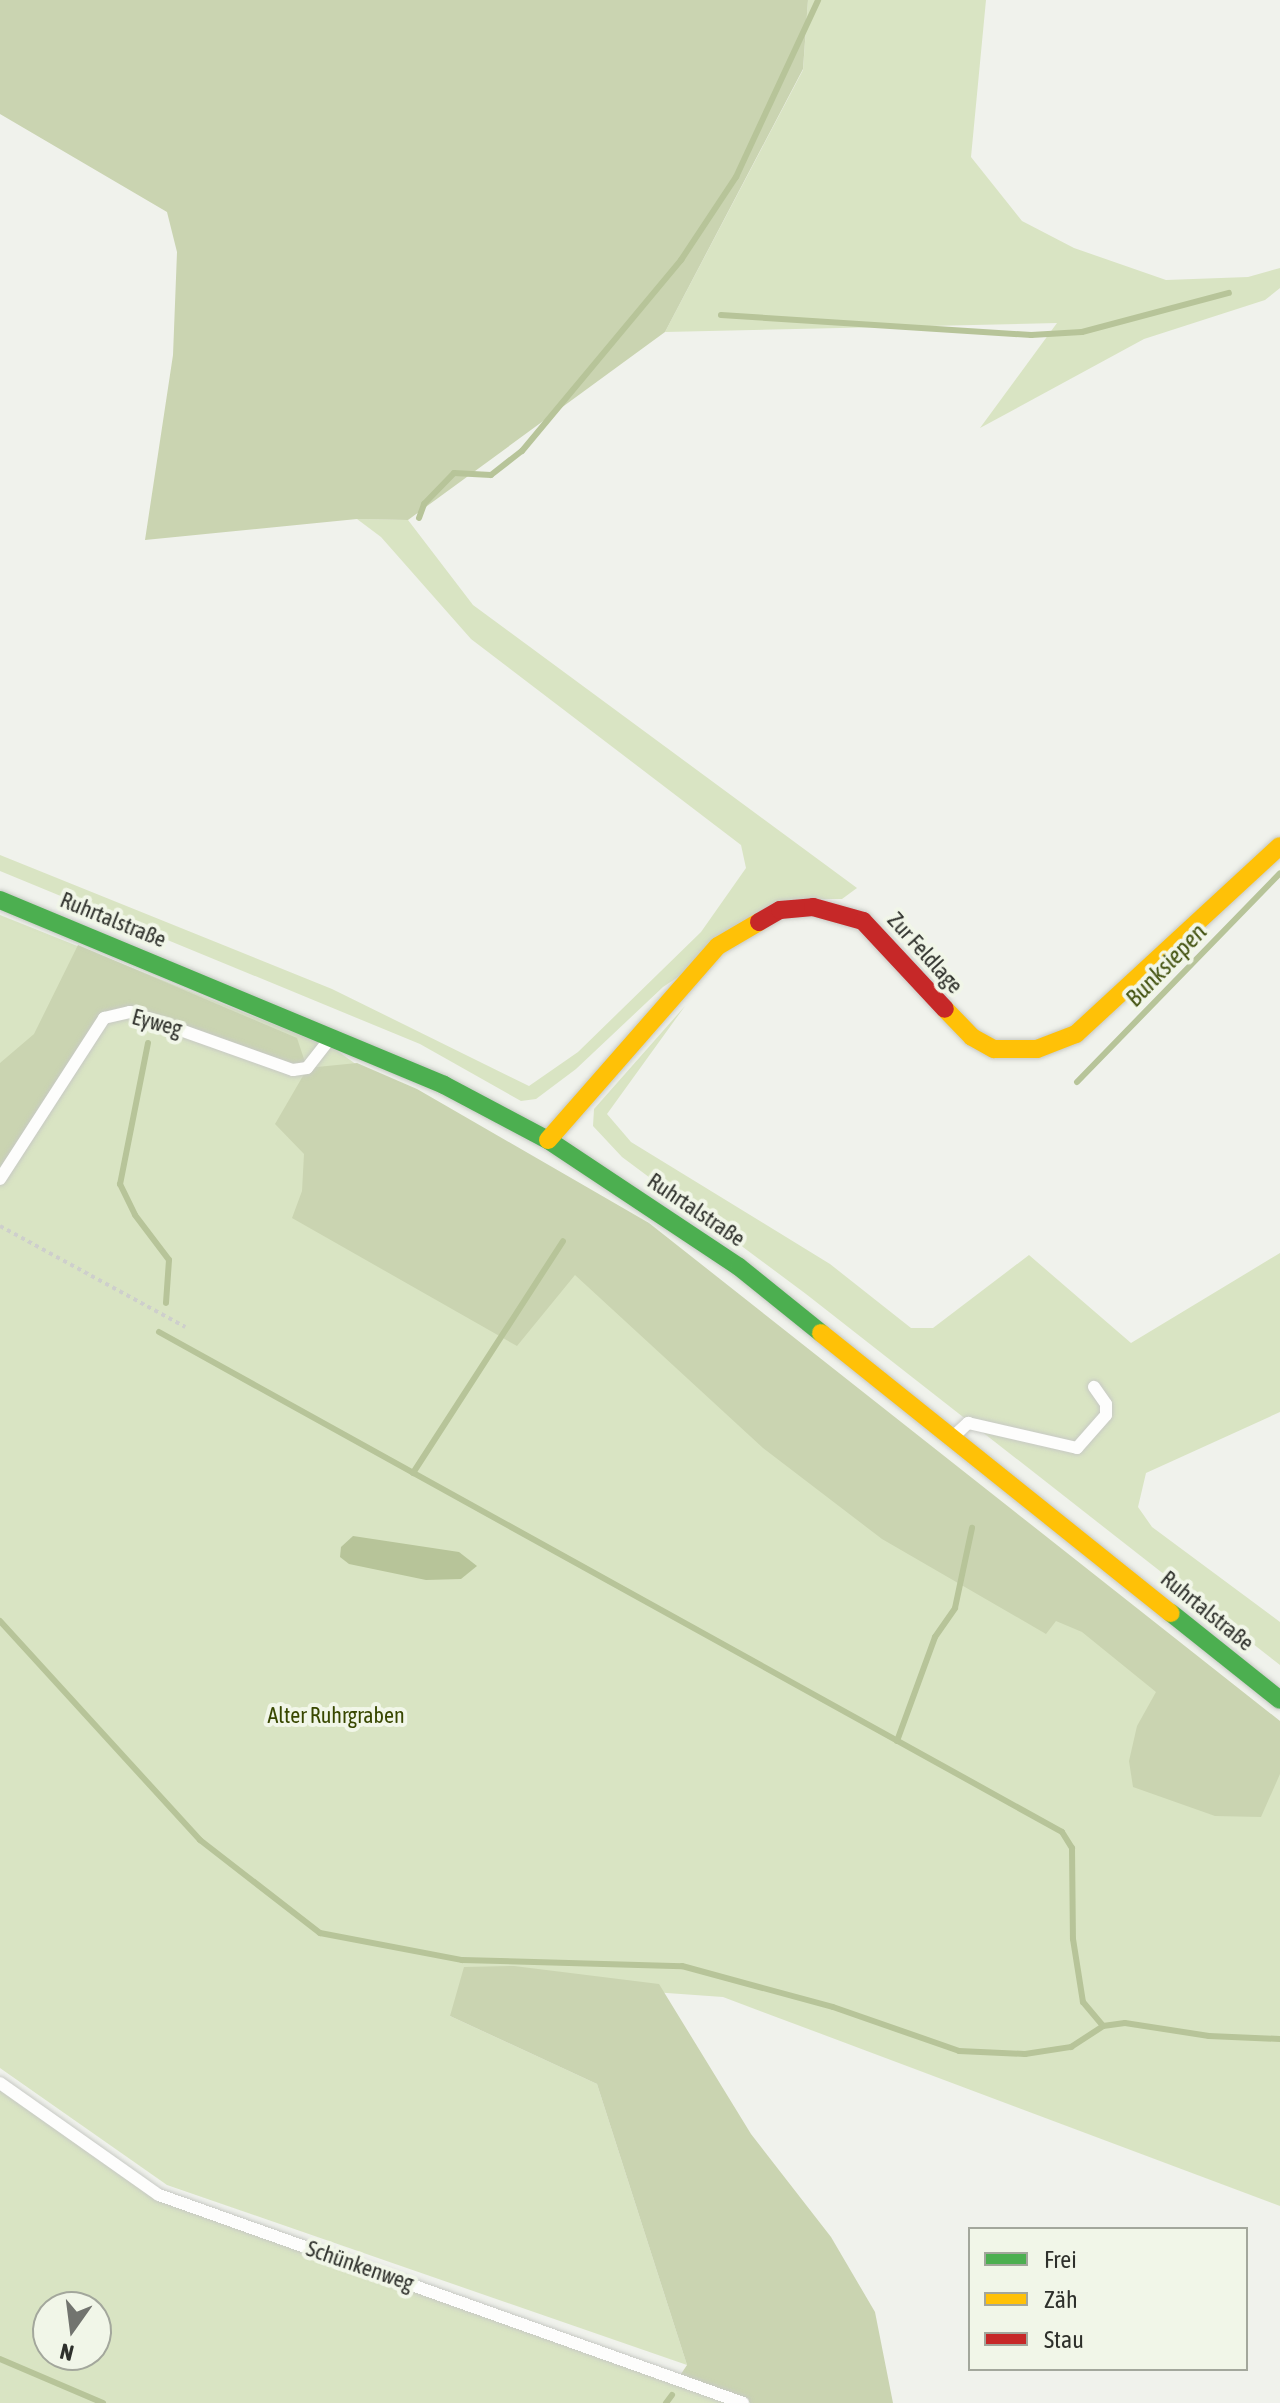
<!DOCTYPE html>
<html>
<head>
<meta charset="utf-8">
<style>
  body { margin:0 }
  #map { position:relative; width:1280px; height:2403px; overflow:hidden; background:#f0f2ec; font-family:"Asap Condensed",sans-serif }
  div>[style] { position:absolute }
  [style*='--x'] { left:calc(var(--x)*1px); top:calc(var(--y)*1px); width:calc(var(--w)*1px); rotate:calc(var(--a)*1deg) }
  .green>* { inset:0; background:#d9e4c3 }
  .forest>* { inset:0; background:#cad4b1 }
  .water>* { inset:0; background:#b7c499 }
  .stream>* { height:6px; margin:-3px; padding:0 3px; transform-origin:3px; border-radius:3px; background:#b7c499 }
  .path>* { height:4px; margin-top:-2px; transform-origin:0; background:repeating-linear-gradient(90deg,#cecfcc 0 4px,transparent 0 8px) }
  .roads { filter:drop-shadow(0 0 2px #c7c9c4) drop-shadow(0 0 2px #c7c9c4) }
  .lane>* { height:12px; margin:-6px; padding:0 6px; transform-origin:6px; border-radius:6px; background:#fdfdfc }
  .fast>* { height:18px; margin:-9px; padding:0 9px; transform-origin:9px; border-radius:9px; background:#4caf50 }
  .slow>* { height:18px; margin:-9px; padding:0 9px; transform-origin:9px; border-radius:9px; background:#ffc107 }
  .jam>* { height:18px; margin:-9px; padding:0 9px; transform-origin:9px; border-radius:9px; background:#c62828 }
  span { translate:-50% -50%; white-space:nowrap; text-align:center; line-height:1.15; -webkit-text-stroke:8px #f1f6e8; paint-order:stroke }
  .street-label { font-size:22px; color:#2e302b }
  .park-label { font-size:22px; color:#384700 }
  .water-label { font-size:24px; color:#435310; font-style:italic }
  .legend { position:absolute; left:968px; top:2227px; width:280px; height:144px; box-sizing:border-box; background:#f1f6e8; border:2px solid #a3a79c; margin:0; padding:10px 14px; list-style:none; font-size:24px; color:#2e302b }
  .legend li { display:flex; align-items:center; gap:16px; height:40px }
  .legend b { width:40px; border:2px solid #a3a79c }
  .north { position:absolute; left:32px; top:2291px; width:80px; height:80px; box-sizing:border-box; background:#f1f6e8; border:2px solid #a3a79c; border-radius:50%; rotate:194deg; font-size:22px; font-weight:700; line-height:32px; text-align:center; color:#2e302b }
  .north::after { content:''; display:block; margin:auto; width:28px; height:36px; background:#72746f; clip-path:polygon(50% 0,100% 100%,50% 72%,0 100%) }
</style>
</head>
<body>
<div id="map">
  <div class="green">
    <i style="clip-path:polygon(808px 0,986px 0,971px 157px,1022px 221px,1074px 248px,1166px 280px,1248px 277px,1280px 268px,1280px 288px,1265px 300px,1144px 339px,980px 428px,1057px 323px,665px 332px,803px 70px)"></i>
    <i style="clip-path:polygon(357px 519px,408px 520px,473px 605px,857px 888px,842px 899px,795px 899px,663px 987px,576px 1069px,536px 1099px,521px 1101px,420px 1044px,0 871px,0 855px,332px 989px,529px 1086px,578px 1052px,701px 932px,746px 868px,741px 845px,471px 639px,381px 537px)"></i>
    <i style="clip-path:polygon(0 915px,335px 1049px,1280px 1735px,1280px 2206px,723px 1997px,639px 1991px,450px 2016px,597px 2084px,687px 2365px,167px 2185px,0 2068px)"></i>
    <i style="clip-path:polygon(685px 1006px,607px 1114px,631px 1142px,830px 1264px,911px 1328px,933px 1328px,1029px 1255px,1131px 1343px,1280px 1253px,1280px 1412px,1146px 1473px,1138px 1507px,1152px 1527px,1280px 1622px,1280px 1665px,806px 1294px,622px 1157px,593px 1126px,594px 1109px)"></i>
    <i style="clip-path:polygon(evenodd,0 2083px,159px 2195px,743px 2403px,0 2403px,0 2083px,48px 2307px,96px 2307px,96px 2355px,48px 2355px,48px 2307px)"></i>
  </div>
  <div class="forest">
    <i style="clip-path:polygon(0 0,808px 0,803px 69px,665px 332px,408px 520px,357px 519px,145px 540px,173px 355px,177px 252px,167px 212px,0 114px)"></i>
    <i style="clip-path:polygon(78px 945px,297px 1038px,307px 1068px,357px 1063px,417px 1089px,649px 1223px,1280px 1721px,1280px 1774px,1261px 1817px,1215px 1816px,1133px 1787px,1129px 1761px,1137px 1726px,1156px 1692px,1082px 1632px,1056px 1621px,1046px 1634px,882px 1539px,763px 1448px,575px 1275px,517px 1346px,292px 1218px,302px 1191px,304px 1154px,275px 1124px,307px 1069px,131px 1012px,104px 1018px,0 1179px,0 1063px,34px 1034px)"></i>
    <i style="clip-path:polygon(514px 1966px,659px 1984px,751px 2134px,831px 2237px,875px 2312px,893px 2403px,743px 2403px,679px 2377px,687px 2365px,597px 2084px,450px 2016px,464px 1967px)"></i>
  </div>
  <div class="water">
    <i style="clip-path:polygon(353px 1536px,459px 1552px,477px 1566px,461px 1579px,426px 1580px,349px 1564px,340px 1557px,341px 1547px)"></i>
  </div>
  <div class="stream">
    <i style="--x:721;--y:315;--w:311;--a:3.7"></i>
    <i style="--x:1031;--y:335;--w:51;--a:-3.4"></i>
    <i style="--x:1082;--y:332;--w:152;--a:-14.9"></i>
    <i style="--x:419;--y:518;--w:15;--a:-70"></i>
    <i style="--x:424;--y:504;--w:43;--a:-45.9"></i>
    <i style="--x:454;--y:473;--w:37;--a:3"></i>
    <i style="--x:491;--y:475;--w:39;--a:-38"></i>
    <i style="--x:522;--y:451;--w:249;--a:-50.2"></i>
    <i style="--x:681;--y:260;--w:100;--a:-56.5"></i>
    <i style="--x:736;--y:177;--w:195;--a:-65.1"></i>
    <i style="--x:148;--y:1043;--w:144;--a:101.2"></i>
    <i style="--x:120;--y:1184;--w:34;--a:64"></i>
    <i style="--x:135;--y:1215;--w:56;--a:52.9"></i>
    <i style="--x:169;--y:1260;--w:43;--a:94"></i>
    <i style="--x:1077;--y:1082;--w:291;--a:-45.8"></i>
    <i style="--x:159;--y:1332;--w:1032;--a:28.97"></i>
    <i style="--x:1062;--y:1832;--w:19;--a:58"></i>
    <i style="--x:1072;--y:1848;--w:91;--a:89.4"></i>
    <i style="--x:1073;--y:1939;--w:64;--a:81"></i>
    <i style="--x:1083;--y:2002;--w:31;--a:50"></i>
    <i style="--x:413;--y:1473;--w:276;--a:-57.1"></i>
    <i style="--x:0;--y:1621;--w:297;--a:47.6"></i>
    <i style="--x:200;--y:1840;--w:152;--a:37.8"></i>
    <i style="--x:320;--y:1933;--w:145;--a:10.8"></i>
    <i style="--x:462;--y:1960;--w:220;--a:1.6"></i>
    <i style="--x:682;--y:1966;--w:156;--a:15.2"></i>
    <i style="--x:833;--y:2007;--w:133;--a:19.2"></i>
    <i style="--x:959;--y:2051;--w:66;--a:2.6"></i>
    <i style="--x:1025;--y:2054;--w:47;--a:-8.7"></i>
    <i style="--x:1071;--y:2047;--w:38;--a:-33"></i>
    <i style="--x:1103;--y:2026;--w:22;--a:-8"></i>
    <i style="--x:1125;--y:2023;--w:85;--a:8.8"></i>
    <i style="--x:1209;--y:2036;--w:71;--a:2.4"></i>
    <i style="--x:897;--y:1741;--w:111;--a:-69.9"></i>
    <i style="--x:935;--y:1637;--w:35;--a:-55"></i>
    <i style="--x:955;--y:1608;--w:82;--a:-78"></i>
    <i style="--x:0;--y:2359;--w:112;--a:23.1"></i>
    <i style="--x:666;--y:2403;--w:10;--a:-53"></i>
  </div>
  <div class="path">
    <i style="--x:0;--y:1226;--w:211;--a:28.6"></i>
  </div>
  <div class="roads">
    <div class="lane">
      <i style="--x:0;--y:1179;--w:192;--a:-57.1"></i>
      <i style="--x:104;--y:1018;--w:27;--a:-13"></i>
      <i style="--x:130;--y:1012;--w:173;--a:19.6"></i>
      <i style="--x:293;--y:1070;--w:14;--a:-8"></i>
      <i style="--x:307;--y:1068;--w:37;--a:-52"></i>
      <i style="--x:953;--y:1437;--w:21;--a:-43"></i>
      <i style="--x:968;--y:1423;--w:112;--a:12.9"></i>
      <i style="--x:1077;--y:1448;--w:44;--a:-48.7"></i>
      <i style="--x:1106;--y:1415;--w:11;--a:-90"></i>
      <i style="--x:1106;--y:1404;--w:21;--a:-125"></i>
      <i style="--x:0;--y:2083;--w:194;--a:35.2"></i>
      <i style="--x:159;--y:2195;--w:620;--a:19.6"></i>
    </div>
    <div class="fast">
      <i style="--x:0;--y:900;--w:481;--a:22.6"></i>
      <i style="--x:444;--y:1085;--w:118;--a:27.9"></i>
      <i style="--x:548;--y:1140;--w:229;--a:33.6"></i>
      <i style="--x:739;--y:1267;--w:105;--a:38.8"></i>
      <i style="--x:1171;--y:1613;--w:139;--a:38.6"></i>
    </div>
    <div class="slow">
      <i style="--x:945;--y:1009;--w:39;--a:46"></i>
      <i style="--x:972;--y:1037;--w:25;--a:29"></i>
      <i style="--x:994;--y:1049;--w:43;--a:0"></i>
      <i style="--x:1037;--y:1049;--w:42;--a:-21"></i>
      <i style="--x:1076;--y:1034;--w:277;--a:-42.7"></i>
      <i style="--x:548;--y:1140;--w:258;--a:-48.8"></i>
      <i style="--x:718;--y:946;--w:48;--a:-30.3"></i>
      <i style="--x:821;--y:1333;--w:448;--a:38.7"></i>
    </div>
    <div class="jam">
      <i style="--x:759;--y:922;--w:24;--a:-30"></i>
      <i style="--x:780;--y:910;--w:33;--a:-5"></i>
      <i style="--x:813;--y:907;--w:52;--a:15.6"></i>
      <i style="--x:863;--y:921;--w:120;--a:47"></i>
    </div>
  </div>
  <div class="street-label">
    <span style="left:113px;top:920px;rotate:22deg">Ruhrtalstraße</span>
    <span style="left:925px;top:953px;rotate:48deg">Zur Feldlage</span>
    <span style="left:157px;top:1023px;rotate:15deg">Eyweg</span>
    <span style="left:696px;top:1210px;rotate:34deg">Ruhrtalstraße</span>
    <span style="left:1207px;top:1611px;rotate:39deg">Ruhrtalstraße</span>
    <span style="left:360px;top:2266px;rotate:19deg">Schünkenweg</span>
  </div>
  <div class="park-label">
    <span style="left:336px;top:1716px">Alter Ruhrgraben</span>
  </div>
  <div class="water-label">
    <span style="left:1166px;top:965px;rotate:-46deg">Bunksiepen</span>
  </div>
  <ul class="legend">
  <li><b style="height:10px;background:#4caf50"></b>Frei</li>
  <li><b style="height:10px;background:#ffc107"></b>Zäh</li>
  <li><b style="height:10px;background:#c62828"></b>Stau</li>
  </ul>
  <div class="north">N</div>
</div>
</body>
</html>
